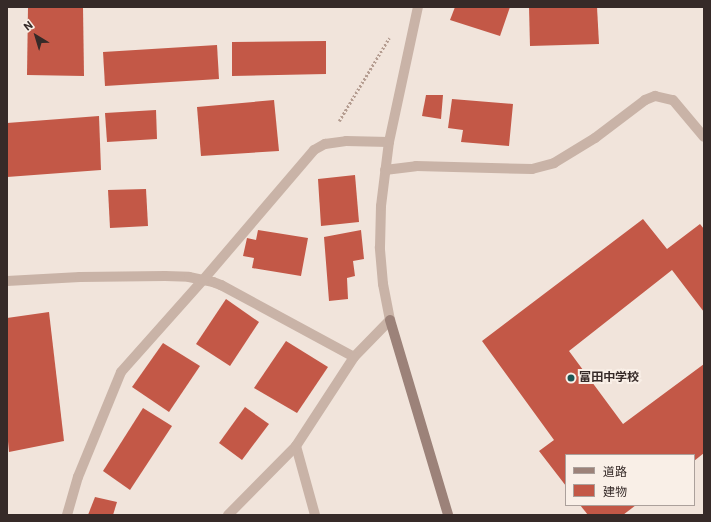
<!DOCTYPE html>
<html>
<head>
<meta charset="utf-8">
<style>
  body { margin:0 }
  #map { position:relative; width:711px; height:522px; overflow:hidden; background:#f1e4db; font-family:Roboto,"Noto Sans JP",sans-serif }
  div>[style] { position:absolute }
  [style*='--x'] { left:calc(var(--x)*1px); top:calc(var(--y)*1px); width:calc(var(--w)*1px); rotate:calc(var(--a)*1deg) }
  .building>* { inset:0; background:#c35847 }
  .path>* { height:2.5px; margin-top:-1.25px; transform-origin:0; background:repeating-linear-gradient(90deg,#b59d91 0 2px,transparent 0 4px) }
  .street>* { height:10px; margin:-5px; padding:0 5px; transform-origin:5px; border-radius:5px; background:#c9b3a7 }
  .secondary>* { height:10px; margin:-5px; padding:0 5px; transform-origin:5px; border-radius:5px; background:#9c8279 }
  .dots>* { width:11px; height:11px; translate:-50% -50%; box-sizing:border-box; border:2px solid #f9efe7; border-radius:50% }
  span { translate:-50% -50%; white-space:nowrap; text-align:center; line-height:1.15; -webkit-text-stroke:4px #f9efe7; paint-order:stroke }
  .poi-label { font-size:12px; color:#362a28; font-weight:700 }
  .left { translate:0 -50%; text-align:left }
  .frame { position:absolute; inset:0; border:8px solid #362a28; pointer-events:none }
  .legend { position:absolute; left:565px; top:454px; width:130px; height:52px; box-sizing:border-box; background:#f9efe7; border:1px solid #aba09b; margin:0; padding:5px 7px; list-style:none; font-size:12px; color:#362a28 }
  .legend li { display:flex; align-items:center; gap:8px; height:20px }
  .legend b { width:20px; border:1px solid #aba09b }
  .north { position:absolute; left:16px; top:16px; width:40px; height:40px; -webkit-text-stroke:3px #f9efe7; paint-order:stroke; rotate:322deg; font-size:11px; font-weight:700; line-height:16px; text-align:center; color:#362a28 }
  .north::after { content:''; display:block; margin:auto; width:14px; height:18px; background:#362a28; clip-path:polygon(50% 0,100% 100%,50% 72%,0 100%) }
</style>
</head>
<body>
<div id="map">
  <div class="building">
    <i style="clip-path:polygon(28px 7px,83px 7px,84px 76px,27px 75px)"></i>
    <i style="clip-path:polygon(455px 7px,510px 7px,500px 36px,450px 20px)"></i>
    <i style="clip-path:polygon(529px 7px,597px 7px,599px 44px,530px 46px)"></i>
    <i style="clip-path:polygon(326px 41px,326px 74px,232px 76px,232px 42px)"></i>
    <i style="clip-path:polygon(217px 45px,219px 79px,105px 86px,103px 52px)"></i>
    <i style="clip-path:polygon(426px 95px,443px 95px,441px 119px,422px 116px)"></i>
    <i style="clip-path:polygon(452px 99px,513px 104px,509px 146px,461px 142px,463px 130px,448px 128px)"></i>
    <i style="clip-path:polygon(274px 100px,279px 151px,201px 156px,197px 107px)"></i>
    <i style="clip-path:polygon(156px 110px,157px 139px,107px 142px,105px 113px)"></i>
    <i style="clip-path:polygon(99px 116px,101px 170px,7px 177px,7px 123px)"></i>
    <i style="clip-path:polygon(355px 175px,359px 222px,321px 226px,318px 179px)"></i>
    <i style="clip-path:polygon(146px 189px,148px 226px,110px 228px,108px 190px)"></i>
    <i style="clip-path:polygon(643px 219px,667px 249px,700px 224px,704px 229px,704px 312px,672px 270px,569px 351px,623px 424px,704px 364px,704px 453px,694px 461px,694px 455px,566px 455px,566px 486px,539px 451px,554px 440px,482px 341px)"></i>
    <i style="clip-path:polygon(258px 230px,308px 238px,301px 276px,252px 268px,254px 258px,243px 256px,247px 238px,256px 240px)"></i>
    <i style="clip-path:polygon(361px 230px,364px 259px,353px 261px,355px 276px,347px 278px,348px 299px,329px 301px,324px 237px)"></i>
    <i style="clip-path:polygon(226px 299px,259px 322px,230px 366px,196px 344px)"></i>
    <i style="clip-path:polygon(49px 312px,64px 441px,9px 452px,7px 431px,7px 318px)"></i>
    <i style="clip-path:polygon(286px 341px,328px 367px,297px 413px,254px 388px)"></i>
    <i style="clip-path:polygon(163px 343px,200px 366px,169px 412px,132px 387px)"></i>
    <i style="clip-path:polygon(245px 407px,269px 424px,242px 460px,219px 443px)"></i>
    <i style="clip-path:polygon(143px 408px,172px 426px,130px 490px,103px 471px)"></i>
    <i style="clip-path:polygon(95px 497px,117px 502px,113px 515px,88px 515px)"></i>
    <i style="clip-path:polygon(580px 505px,636px 505px,623px 515px,588px 515px)"></i>
  </div>
  <div class="path">
    <i style="--x:339;--y:121;--w:97;--a:-58.9"></i>
  </div>
  <div class="street">
    <i style="--x:385;--y:170;--w:31;--a:-7"></i>
    <i style="--x:416;--y:166;--w:116;--a:1.5"></i>
    <i style="--x:532;--y:169;--w:23;--a:-15"></i>
    <i style="--x:554;--y:163;--w:48;--a:-31.4"></i>
    <i style="--x:595;--y:138;--w:63;--a:-37.2"></i>
    <i style="--x:645;--y:100;--w:11;--a:-22"></i>
    <i style="--x:655;--y:96;--w:18;--a:13"></i>
    <i style="--x:673;--y:100;--w:48;--a:50"></i>
    <i style="--x:7;--y:281;--w:73;--a:-3.1"></i>
    <i style="--x:80;--y:277;--w:85;--a:-0.7"></i>
    <i style="--x:165;--y:276;--w:24;--a:2"></i>
    <i style="--x:189;--y:277;--w:25;--a:12"></i>
    <i style="--x:213;--y:282;--w:9;--a:21"></i>
    <i style="--x:221;--y:285;--w:151;--a:28.4"></i>
    <i style="--x:354;--y:357;--w:52;--a:-45.8"></i>
    <i style="--x:390;--y:320;--w:37;--a:-101"></i>
    <i style="--x:383;--y:284;--w:37;--a:-95"></i>
    <i style="--x:380;--y:247;--w:41;--a:-88.6"></i>
    <i style="--x:381;--y:206;--w:64;--a:-82.9"></i>
    <i style="--x:389;--y:142;--w:138;--a:-77.9"></i>
    <i style="--x:296;--y:446;--w:72;--a:74.6"></i>
    <i style="--x:67;--y:515;--w:40;--a:-74"></i>
    <i style="--x:78;--y:477;--w:113;--a:-67.7"></i>
    <i style="--x:121;--y:372;--w:123;--a:-48.3"></i>
    <i style="--x:203;--y:280;--w:171;--a:-49.5"></i>
    <i style="--x:314;--y:150;--w:13;--a:-29"></i>
    <i style="--x:325;--y:144;--w:21;--a:-8"></i>
    <i style="--x:346;--y:141;--w:43;--a:1.3"></i>
    <i style="--x:228;--y:515;--w:97;--a:-45.4"></i>
    <i style="--x:296;--y:446;--w:106;--a:-56.9"></i>
  </div>
  <div class="secondary">
    <i style="--x:390;--y:320;--w:203;--a:73.4"></i>
  </div>
  <div class="dots">
    <i style="left:571px;top:378px;background:#1e5654"></i>
  </div>
  <div class="poi-label">
    <span class="left" style="left:579px;top:378px">富田中学校</span>
  </div>
  <div class="frame"></div>
  <ul class="legend">
  <li><b style="height:5px;background:#9c8279"></b>道路</li>
  <li><b style="height:11px;background:#c35847"></b>建物</li>
  </ul>
  <div class="north">N</div>
</div>
</body>
</html>
